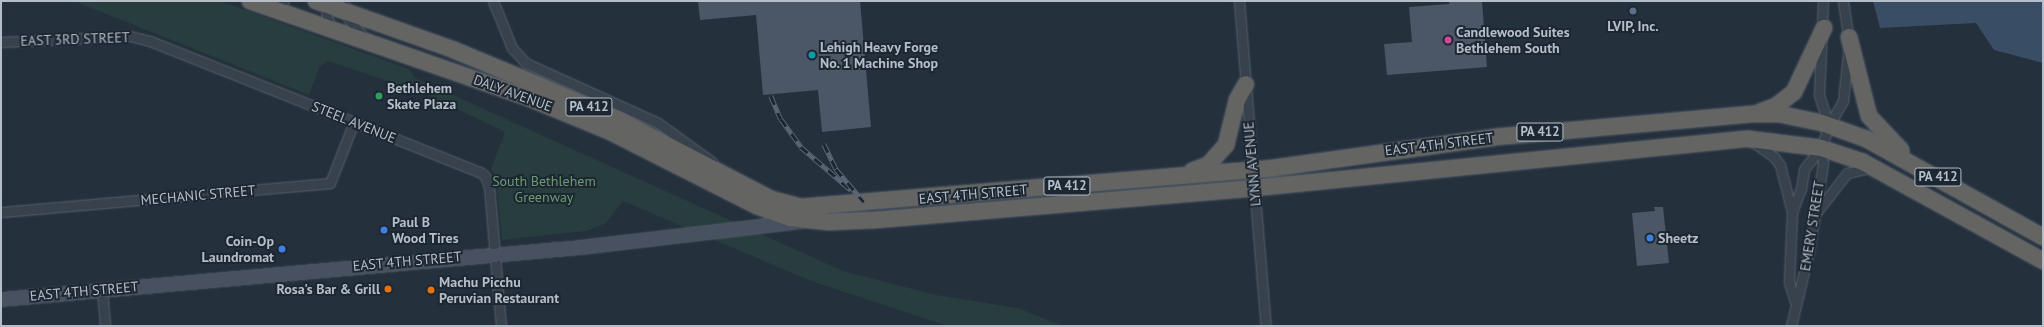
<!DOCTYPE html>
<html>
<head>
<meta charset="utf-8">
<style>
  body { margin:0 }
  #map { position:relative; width:2044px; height:327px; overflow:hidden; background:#25303d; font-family:"PT Sans",sans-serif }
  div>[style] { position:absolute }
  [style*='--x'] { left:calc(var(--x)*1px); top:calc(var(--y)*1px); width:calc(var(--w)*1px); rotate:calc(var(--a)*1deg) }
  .green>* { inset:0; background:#273d3e }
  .water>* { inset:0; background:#394d64 }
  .building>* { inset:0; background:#4b5766 }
  .roads { filter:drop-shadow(0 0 1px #56606b) drop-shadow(0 0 1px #56606b) }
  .minor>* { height:9px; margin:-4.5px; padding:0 4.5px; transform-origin:4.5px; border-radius:4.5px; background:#38424d }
  .secondary>* { height:13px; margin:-6.5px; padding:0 6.5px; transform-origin:6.5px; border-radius:6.5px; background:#475160 }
  .trunk>* { height:16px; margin:-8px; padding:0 8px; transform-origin:8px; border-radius:8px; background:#646462 }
  .rail>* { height:4.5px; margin-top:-2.25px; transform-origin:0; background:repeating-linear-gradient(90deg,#1d2732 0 9px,#5b6674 0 18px); box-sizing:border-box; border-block:1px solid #5b6674 }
  .dots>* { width:11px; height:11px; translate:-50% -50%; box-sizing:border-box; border:2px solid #1d2732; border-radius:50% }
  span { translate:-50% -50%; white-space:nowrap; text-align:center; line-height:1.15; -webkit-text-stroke:4px #1d2732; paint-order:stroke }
  .shield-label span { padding:1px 3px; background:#1d2732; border:1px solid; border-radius:3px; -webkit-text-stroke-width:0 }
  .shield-label { font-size:13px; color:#b4bdc8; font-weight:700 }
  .poi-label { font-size:14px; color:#b4bdc8; font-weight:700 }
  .left { translate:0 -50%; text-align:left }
  .right { translate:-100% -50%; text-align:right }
  .street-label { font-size:14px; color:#b4bdc8 }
  .park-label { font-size:14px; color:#6c9974 }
  .frame { position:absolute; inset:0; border:2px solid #b4bdc8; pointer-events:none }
</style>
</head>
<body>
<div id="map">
  <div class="green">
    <i style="clip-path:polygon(74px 1px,220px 1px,409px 69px,415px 78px,843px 271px,936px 295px,1018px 308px,1063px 326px,949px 326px,932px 321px,811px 281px,623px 201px,606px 223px,587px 231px,502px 240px,496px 178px,491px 169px,505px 132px,426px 94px,328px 61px,320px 66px,309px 95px)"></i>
  </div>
  <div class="water">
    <i style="clip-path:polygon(1873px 1px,2043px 1px,2043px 63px,1994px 50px,1976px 23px,1880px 28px)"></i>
  </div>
  <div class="building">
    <i style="clip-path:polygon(698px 1px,860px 1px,871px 127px,822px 132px,818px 90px,763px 95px,756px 15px,700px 20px)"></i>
    <i style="clip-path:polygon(1449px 1px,1482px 1px,1487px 67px,1387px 75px,1384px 44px,1412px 42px,1409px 7px,1449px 4px)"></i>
    <i style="clip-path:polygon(1654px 207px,1663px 207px,1669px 263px,1637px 266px,1632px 213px,1655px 211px)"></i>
  </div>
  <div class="roads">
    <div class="minor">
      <i style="--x:343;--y:1;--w:21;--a:71"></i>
      <i style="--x:350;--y:21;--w:21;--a:49"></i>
      <i style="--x:493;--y:1;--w:51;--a:68"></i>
      <i style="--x:512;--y:48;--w:21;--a:47"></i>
      <i style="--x:526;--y:63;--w:145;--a:24.4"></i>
      <i style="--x:658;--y:123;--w:67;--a:35.8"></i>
      <i style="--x:1239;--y:1;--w:326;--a:85.3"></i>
      <i style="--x:1823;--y:1;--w:94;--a:92.4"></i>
      <i style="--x:1819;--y:95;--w:32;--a:72"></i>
      <i style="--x:1843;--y:1;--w:40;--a:81.5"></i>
      <i style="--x:326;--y:2;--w:16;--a:86"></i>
      <i style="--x:327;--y:18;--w:13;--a:63"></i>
      <i style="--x:268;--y:4;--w:16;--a:-11"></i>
      <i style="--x:1;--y:42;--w:129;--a:-2.7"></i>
      <i style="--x:130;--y:36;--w:21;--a:14"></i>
      <i style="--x:150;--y:41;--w:355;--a:21.7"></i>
      <i style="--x:480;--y:172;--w:6;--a:39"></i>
      <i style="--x:485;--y:176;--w:11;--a:68"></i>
      <i style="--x:489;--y:186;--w:141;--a:85.1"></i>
      <i style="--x:1756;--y:144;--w:22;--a:36"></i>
      <i style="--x:1774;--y:157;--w:10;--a:53"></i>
      <i style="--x:1780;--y:165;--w:49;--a:75.7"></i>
      <i style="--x:1;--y:212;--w:330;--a:-5"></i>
      <i style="--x:330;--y:183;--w:66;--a:-68.5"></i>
      <i style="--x:1815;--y:214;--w:52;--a:-52"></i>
      <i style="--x:1847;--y:173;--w:22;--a:-13"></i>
      <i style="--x:102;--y:290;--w:36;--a:85"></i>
      <i style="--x:1795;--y:302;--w:21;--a:-107"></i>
      <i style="--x:1789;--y:282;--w:70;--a:-87.5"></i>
      <i style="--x:1792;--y:212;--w:25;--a:-69"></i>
      <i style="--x:1801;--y:189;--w:20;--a:-81"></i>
      <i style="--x:1804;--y:169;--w:27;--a:-51"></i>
      <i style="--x:1821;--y:148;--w:24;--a:-71"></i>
      <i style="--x:1829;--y:125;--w:28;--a:-60"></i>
      <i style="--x:1843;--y:101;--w:47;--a:-83.9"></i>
      <i style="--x:1791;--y:326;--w:77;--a:-76.5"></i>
      <i style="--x:1809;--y:251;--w:88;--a:-80.9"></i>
      <i style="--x:1823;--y:164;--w:16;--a:-97"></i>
    </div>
    <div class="secondary">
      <i style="--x:1;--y:299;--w:581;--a:-5.13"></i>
      <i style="--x:580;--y:247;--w:222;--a:-6.7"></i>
    </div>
    <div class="trunk">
      <i style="--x:250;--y:1;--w:295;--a:19.2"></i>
      <i style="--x:529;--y:98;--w:91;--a:22.6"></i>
      <i style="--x:613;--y:133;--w:161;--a:26.9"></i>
      <i style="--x:757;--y:206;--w:35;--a:20"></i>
      <i style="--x:790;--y:218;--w:39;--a:6"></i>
      <i style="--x:829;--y:222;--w:45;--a:-2.5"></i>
      <i style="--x:874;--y:220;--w:381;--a:-4.8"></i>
      <i style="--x:1254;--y:188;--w:497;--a:-5.7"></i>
      <i style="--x:1749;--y:139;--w:73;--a:7.1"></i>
      <i style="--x:1821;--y:148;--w:44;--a:18.4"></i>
      <i style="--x:1863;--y:162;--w:205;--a:28.8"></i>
      <i style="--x:316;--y:1;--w:146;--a:19.5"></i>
      <i style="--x:454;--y:50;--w:91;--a:22.6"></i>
      <i style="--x:538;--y:85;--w:88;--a:23.4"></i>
      <i style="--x:619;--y:120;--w:171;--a:27.5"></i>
      <i style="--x:771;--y:199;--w:30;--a:15"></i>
      <i style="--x:800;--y:207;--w:475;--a:-4.7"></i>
      <i style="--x:1273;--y:168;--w:224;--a:-7.9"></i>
      <i style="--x:1495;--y:137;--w:261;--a:-5.1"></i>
      <i style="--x:1755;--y:114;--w:24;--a:0"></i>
      <i style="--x:1779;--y:114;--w:44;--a:11.8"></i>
      <i style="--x:1822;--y:123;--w:47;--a:20"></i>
      <i style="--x:1866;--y:139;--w:202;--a:29"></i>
      <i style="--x:1849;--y:37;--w:81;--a:75.8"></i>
      <i style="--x:1869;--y:116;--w:47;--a:46.7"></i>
      <i style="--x:1760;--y:112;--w:17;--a:-21"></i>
      <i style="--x:1776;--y:106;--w:23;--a:-38"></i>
      <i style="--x:1794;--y:92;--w:71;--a:-64.9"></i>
      <i style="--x:1192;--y:171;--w:17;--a:-21"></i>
      <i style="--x:1208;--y:165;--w:27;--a:-48"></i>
      <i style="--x:1226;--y:145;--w:46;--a:-76.3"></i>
      <i style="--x:1237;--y:100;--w:18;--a:-61"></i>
    </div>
  </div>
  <div class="rail">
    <i style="--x:771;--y:96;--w:25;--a:67"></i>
    <i style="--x:781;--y:119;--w:34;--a:54"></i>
    <i style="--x:801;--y:147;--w:66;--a:40.7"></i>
    <i style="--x:824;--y:144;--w:28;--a:64"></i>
    <i style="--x:836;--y:169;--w:43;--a:49.7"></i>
  </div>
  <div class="dots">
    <i style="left:1633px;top:11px;background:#5c6f8a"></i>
    <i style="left:1448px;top:40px;background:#d1479c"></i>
    <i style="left:812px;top:55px;background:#0f9aa8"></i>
    <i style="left:379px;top:96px;background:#2e9e5b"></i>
    <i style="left:384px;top:230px;background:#3f7fe0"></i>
    <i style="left:1650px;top:238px;background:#3f7fe0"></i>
    <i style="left:282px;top:249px;background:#3f7fe0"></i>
    <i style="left:388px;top:289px;background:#e8710a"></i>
    <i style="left:431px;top:290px;background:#e8710a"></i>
  </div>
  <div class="shield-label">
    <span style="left:589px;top:107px">PA 412</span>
    <span style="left:1540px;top:132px">PA 412</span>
    <span style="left:1938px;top:177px">PA 412</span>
    <span style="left:1067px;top:186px">PA 412</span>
  </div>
  <div class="poi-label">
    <span style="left:1633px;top:26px">LVIP, Inc.</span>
    <span class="left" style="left:1456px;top:40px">Candlewood Suites<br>Bethlehem South</span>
    <span class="left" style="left:820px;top:55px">Lehigh Heavy Forge<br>No. 1 Machine Shop</span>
    <span class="left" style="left:387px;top:96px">Bethlehem<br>Skate Plaza</span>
    <span class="left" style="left:392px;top:230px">Paul B<br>Wood Tires</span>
    <span class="left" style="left:1658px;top:238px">Sheetz</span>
    <span class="right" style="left:274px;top:249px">Coin-Op<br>Laundromat</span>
    <span class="left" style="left:439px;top:290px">Machu Picchu<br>Peruvian Restaurant</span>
    <span class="right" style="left:380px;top:289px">Rosa's Bar &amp; Grill</span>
  </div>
  <div class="street-label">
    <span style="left:75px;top:39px;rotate:-2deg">EAST 3RD STREET</span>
    <span style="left:513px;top:93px;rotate:20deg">DALY AVENUE</span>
    <span style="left:354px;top:122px;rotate:22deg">STEEL AVENUE</span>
    <span style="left:1439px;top:144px;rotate:-7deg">EAST 4TH STREET</span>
    <span style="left:1252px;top:164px;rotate:-95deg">LYNN AVENUE</span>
    <span style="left:973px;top:194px;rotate:-5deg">EAST 4TH STREET</span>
    <span style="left:198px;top:195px;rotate:-5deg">MECHANIC STREET</span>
    <span style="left:1812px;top:226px;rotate:-81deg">EMERY STREET</span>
    <span style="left:407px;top:261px;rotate:-5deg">EAST 4TH STREET</span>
    <span style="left:84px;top:291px;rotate:-5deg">EAST 4TH STREET</span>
  </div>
  <div class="park-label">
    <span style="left:544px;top:189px">South Bethlehem<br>Greenway</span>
  </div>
  <div class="frame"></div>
</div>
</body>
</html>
